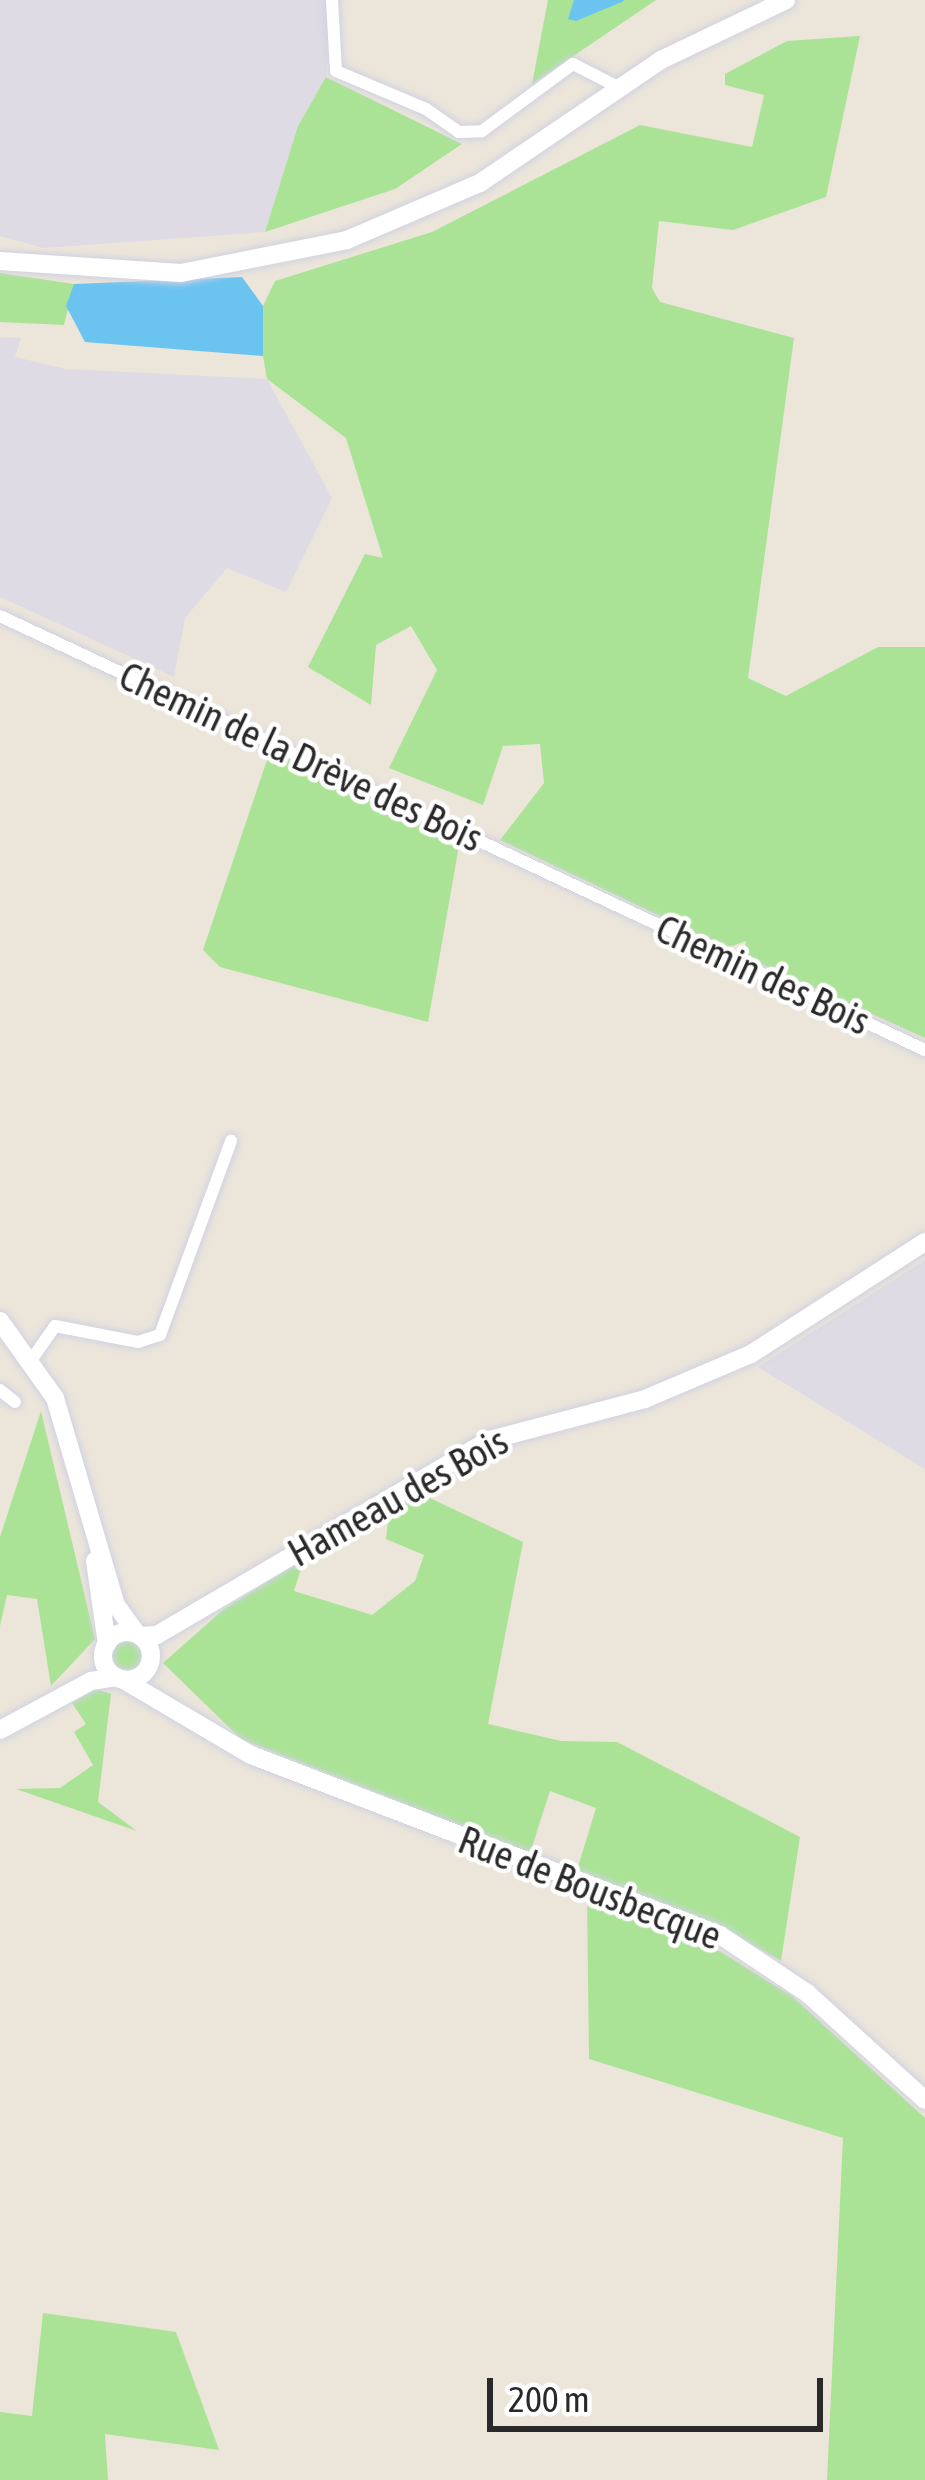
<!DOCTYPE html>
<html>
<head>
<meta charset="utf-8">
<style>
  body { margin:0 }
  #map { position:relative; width:925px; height:2480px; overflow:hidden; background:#ece5da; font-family:"Asap Condensed",sans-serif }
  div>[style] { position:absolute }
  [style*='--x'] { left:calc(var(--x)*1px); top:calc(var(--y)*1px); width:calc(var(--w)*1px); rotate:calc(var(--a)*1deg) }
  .industrial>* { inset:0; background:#dedbe4 }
  .green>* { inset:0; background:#aae395 }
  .round { border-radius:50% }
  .water>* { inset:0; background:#6bc3f0 }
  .roads { filter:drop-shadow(0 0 3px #d0d2e2) drop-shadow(0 0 3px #d0d2e2) }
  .street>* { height:12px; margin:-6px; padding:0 6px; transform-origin:6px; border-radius:6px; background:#fff }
  .secondary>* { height:18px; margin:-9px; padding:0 9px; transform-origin:9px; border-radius:9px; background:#fff }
  .secondary>.ring { margin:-9px; padding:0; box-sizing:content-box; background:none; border:18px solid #fff; border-radius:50% }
  span { translate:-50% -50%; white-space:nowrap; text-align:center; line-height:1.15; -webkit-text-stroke:9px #fff; paint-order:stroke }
  .street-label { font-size:39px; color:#292929 }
  .scale { position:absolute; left:487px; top:2378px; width:336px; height:54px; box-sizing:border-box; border:6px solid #292929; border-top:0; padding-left:15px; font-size:36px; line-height:42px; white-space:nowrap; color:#292929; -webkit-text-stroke:9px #fff; paint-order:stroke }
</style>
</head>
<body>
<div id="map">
  <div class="industrial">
    <i style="clip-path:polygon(0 0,329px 0,326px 77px,298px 126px,265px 232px,44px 248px,0 236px)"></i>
    <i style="clip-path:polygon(0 337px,21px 338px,15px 357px,66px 369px,267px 379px,332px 498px,286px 592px,227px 568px,185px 618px,174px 677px,0 597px)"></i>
    <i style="clip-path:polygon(925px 1260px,925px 1469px,758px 1367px)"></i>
  </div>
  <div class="green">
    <i style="clip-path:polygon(548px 0,656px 0,532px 84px)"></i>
    <i style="clip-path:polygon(860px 36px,826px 197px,733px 230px,659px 221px,652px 288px,660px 302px,794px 338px,748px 678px,786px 696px,878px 647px,925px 647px,925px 1038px,743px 956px,746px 941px,727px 948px,500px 840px,544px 783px,540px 744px,503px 746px,483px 805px,389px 768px,437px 670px,411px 626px,376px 645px,371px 705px,308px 667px,365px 554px,383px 558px,346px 438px,267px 379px,263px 356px,263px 306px,275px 281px,432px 232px,640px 125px,752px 147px,764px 95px,725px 85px,725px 74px,787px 41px)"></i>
    <i style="clip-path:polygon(326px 77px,462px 144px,395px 189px,265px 232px,298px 126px)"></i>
    <i style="clip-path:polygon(0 273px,74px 284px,64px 325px,0 322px)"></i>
    <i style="clip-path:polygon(271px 748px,460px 840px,428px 1022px,220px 967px,203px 950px)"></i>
    <i style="clip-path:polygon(41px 1411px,95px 1639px,51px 1686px,37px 1599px,7px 1595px,0 1626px,0 1537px)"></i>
    <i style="clip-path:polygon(417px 1492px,523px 1542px,488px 1724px,561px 1741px,617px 1742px,800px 1837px,781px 1961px,716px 1924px,577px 1870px,596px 1808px,550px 1791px,530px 1853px,241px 1739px,163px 1663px,224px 1609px,304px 1559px,294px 1591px,372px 1615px,415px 1581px,424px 1555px,386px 1539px,389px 1512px)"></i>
    <i class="round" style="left:113px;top:1642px;width:28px;height:28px"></i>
    <i style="clip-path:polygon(96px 1689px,111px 1694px,98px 1802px,137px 1831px,16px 1789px,60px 1788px,93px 1765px,74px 1732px,86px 1724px,72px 1703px)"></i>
    <i style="clip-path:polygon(587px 1896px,721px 1952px,792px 1996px,925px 2118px,925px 2480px,827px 2480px,843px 2138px,589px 2059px)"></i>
    <i style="clip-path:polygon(43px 2313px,176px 2332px,219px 2450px,105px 2434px,108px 2480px,0 2480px,0 2412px,32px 2416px)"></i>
  </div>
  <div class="water">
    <i style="clip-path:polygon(574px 0,623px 0,624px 1px,576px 21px,568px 19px)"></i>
    <i style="clip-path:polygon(242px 277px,263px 306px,263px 356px,85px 342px,66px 306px,74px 284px)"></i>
  </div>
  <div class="roads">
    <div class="street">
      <i style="--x:332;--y:0;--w:71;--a:86.8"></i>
      <i style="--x:336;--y:71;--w:98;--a:22.9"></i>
      <i style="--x:426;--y:109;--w:40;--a:34.9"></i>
      <i style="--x:459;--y:132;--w:23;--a:-2"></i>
      <i style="--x:482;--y:131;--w:113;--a:-36.4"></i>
      <i style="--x:573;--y:64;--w:53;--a:27.1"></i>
      <i style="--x:0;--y:616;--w:1022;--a:25.14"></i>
      <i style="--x:32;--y:1359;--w:40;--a:-55.1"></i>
      <i style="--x:55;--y:1326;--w:85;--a:10.9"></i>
      <i style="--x:138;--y:1342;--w:23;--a:-18"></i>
      <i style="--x:160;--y:1335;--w:207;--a:-69.9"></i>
      <i style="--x:0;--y:1390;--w:19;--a:39"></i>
    </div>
    <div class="secondary">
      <i style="--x:0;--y:261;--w:181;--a:3.8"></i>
      <i style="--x:181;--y:273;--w:169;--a:-11.2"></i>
      <i style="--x:347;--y:240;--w:145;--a:-23.2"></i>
      <i style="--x:480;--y:183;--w:219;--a:-34.2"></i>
      <i style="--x:661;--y:60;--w:139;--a:-25.6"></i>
      <i style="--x:0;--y:1321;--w:95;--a:54.5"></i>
      <i style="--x:55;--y:1398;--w:216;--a:73.6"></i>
      <i style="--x:116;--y:1605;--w:34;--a:54"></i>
      <i style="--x:95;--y:1561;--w:84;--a:81.8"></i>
      <i class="ring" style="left:103px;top:1632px;width:30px;height:30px"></i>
      <i style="--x:140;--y:1636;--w:17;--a:-3"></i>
      <i style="--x:157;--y:1635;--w:386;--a:-30.4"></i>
      <i style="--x:490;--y:1440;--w:160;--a:-14.8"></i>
      <i style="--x:645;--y:1399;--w:115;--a:-23"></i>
      <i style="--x:751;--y:1354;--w:207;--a:-32.8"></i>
      <i style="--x:122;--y:1679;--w:150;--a:30.5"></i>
      <i style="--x:251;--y:1755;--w:502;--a:21"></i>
      <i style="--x:720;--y:1935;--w:105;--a:33.7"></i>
      <i style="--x:807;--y:1993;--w:159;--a:42.2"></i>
      <i style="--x:0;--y:1730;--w:103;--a:-28.3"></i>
      <i style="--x:91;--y:1681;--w:26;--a:-9"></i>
    </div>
  </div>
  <div class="street-label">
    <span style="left:301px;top:757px;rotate:25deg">Chemin de la Drève des Bois</span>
    <span style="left:763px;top:975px;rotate:25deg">Chemin des Bois</span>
    <span style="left:398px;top:1497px;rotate:-29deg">Hameau des Bois</span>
    <span style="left:590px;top:1888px;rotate:21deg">Rue de Bousbecque</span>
  </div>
  <div class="scale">200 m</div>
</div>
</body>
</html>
